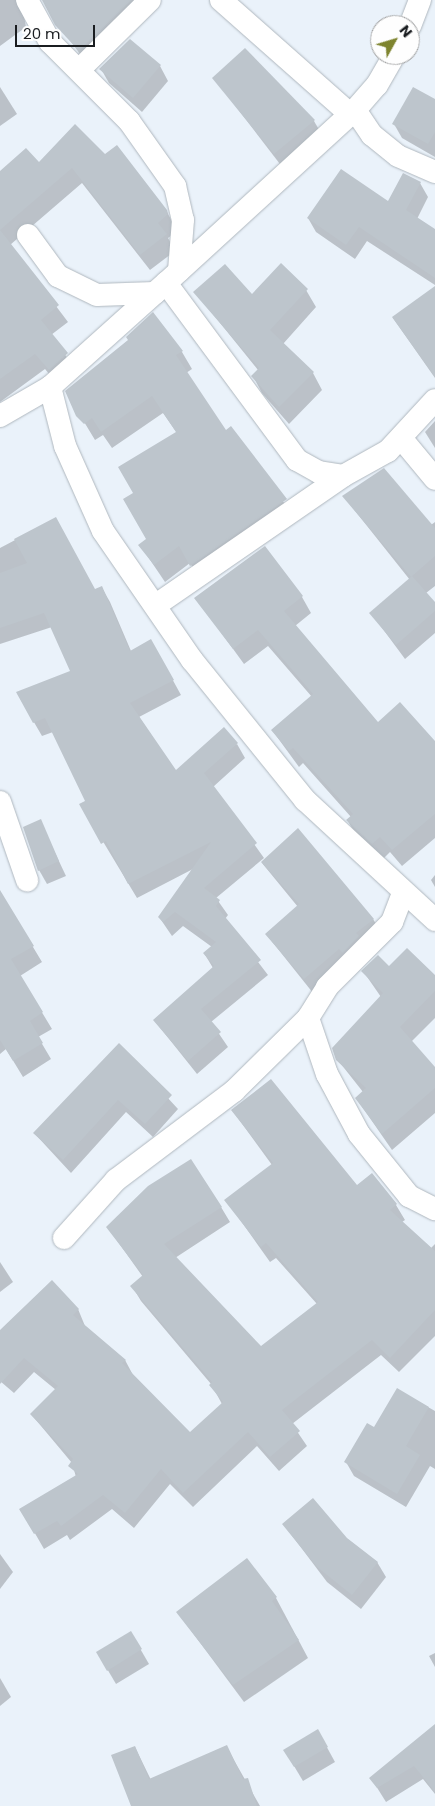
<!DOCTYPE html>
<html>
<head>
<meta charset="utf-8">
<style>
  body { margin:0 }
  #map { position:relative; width:435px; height:1806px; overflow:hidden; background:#eaf2fa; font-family:Poppins,sans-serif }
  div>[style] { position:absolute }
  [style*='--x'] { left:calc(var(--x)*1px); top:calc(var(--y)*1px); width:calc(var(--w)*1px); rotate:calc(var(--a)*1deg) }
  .shadow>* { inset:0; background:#0003 }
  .building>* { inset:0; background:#bdc5cc }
  .roads { filter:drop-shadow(0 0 1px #afb7be) drop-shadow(0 0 1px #afb7be) }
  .street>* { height:22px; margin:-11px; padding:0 11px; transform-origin:11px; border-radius:11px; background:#fff }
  span { translate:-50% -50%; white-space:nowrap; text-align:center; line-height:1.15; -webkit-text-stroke:4px #fefefe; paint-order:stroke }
  .north { position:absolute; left:370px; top:15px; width:50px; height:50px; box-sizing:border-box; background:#fefefe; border:1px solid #a3a4a5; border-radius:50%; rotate:51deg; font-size:14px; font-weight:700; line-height:20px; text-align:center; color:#1a1d20 }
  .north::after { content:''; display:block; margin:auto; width:18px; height:22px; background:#7e842f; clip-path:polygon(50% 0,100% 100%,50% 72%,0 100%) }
  .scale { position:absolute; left:15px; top:25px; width:80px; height:22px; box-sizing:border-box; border:2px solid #1a1d20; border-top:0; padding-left:6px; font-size:15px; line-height:18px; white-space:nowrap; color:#1a1d20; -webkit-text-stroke:4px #fefefe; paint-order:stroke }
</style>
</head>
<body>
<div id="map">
  <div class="shadow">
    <i style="clip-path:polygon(0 0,21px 0,26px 27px,0 46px)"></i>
    <i style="clip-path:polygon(48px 0,157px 0,88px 65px,53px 17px)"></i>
    <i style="clip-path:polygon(130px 40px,160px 66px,168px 81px,142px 112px,109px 83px,101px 69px)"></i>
    <i style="clip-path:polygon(214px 78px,314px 121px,322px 135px,283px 168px)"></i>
    <i style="clip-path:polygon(0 87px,17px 114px,0 126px)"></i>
    <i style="clip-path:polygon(435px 101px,435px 157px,402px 138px,394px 124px)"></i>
    <i style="clip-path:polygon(105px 156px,166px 210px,177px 231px,168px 238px,175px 251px,150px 270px,82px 183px,10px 245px,68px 322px,51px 335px,76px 370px,59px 386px,45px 369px,0 402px,0 172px)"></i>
    <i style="clip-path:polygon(420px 183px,428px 197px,417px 219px,435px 233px,435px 285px,367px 241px,355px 259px,316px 232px,308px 218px,388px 203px)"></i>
    <i style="clip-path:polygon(435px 287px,435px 378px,393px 318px)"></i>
    <i style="clip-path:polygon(306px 290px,316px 307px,283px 344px,313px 373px,322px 390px,289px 424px,262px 393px,253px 376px,258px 370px,195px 292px,252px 296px)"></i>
    <i style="clip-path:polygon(153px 314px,182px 352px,192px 369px,186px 373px,225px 432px,296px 517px,201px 582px,190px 563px,165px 582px,140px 545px,147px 539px,135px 494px,177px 433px,163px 413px,112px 448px,103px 435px,95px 440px,66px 392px,129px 340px)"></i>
    <i style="clip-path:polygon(435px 421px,435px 448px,425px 432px)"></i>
    <i style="clip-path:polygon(344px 497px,431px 525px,435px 522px,435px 586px,426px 593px,435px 604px,435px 633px,405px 659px,371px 613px,410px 580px)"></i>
    <i style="clip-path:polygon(55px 519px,95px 591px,102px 588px,110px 602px,131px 651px,159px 655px,181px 695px,139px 717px,176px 772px,237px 744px,245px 758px,213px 787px,264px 858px,216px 898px,228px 915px,225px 919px,268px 975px,211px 1022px,228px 1047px,197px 1074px,154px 1020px,213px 968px,204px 953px,212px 947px,183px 926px,172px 936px,159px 917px,193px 869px,137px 898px,81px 805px,87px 801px,53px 732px,42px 736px,17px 693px,72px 672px,52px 627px,0 644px,0 548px)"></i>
    <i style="clip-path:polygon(302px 597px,311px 613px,295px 626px,378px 724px,435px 745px,435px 838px,402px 866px,390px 852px,382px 860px,357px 836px,347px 820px,351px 817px,303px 763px,299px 767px,272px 730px,312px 697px,268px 646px,244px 664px,196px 598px)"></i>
    <i style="clip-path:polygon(40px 821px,66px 876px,47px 884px,39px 870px)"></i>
    <i style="clip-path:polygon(262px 863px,373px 919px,382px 934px,313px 993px,266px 934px,298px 907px)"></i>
    <i style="clip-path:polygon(435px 875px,435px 887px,431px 880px)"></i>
    <i style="clip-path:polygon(0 892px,42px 962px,20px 976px,52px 1029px,38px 1037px,51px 1059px,23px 1077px,6px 1049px,0 1054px)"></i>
    <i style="clip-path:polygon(389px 968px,435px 977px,435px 1018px,411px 1042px,435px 1069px,435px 1113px,392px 1150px,356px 1098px,363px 1092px,337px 1059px,381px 997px,363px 971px)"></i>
    <i style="clip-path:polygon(119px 1045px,178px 1109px,153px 1137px,126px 1112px,71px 1173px,35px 1134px)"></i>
    <i style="clip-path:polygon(232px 1110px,357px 1187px,372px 1175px,396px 1205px,405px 1220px,402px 1222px,431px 1248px,435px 1244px,435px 1336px,399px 1372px,381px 1355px,292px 1424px,307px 1446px,279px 1471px,257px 1446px,193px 1507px,170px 1484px,134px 1528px,112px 1509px,70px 1540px,67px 1535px,44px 1549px,21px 1509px,76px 1477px,72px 1463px,31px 1414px,56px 1390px,34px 1372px,14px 1393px,0 1381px,0 1331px,78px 1309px,85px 1326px,125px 1360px,133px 1375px,190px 1434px,222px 1404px,211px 1384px,141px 1301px,132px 1286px,143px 1277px,108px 1228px,221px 1207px,230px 1222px,175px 1258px,261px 1348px,317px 1304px,276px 1258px,270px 1262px,226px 1200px,272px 1165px)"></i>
    <i style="clip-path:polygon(0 1262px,13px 1282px,0 1292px)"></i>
    <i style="clip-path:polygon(398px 1390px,435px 1411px,435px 1469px,430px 1466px,406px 1507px,354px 1476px,346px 1462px,375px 1429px)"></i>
    <i style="clip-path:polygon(284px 1525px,346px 1538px,377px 1562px,386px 1577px,361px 1609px,327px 1582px)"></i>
    <i style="clip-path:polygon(0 1554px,13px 1572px,0 1589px)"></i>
    <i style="clip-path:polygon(246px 1560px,276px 1598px,308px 1658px,244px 1702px,178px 1613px)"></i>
    <i style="clip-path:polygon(131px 1633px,149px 1664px,116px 1684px,106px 1667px)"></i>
    <i style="clip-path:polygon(435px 1653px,435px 1667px,429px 1656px)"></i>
    <i style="clip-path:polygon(0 1678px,11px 1697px,0 1706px)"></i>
    <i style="clip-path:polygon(435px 1726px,435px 1794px,423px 1779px,386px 1802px,371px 1778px)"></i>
    <i style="clip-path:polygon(318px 1731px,335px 1762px,303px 1781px,285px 1751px)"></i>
    <i style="clip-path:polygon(226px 1746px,260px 1806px,133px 1806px,135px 1747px,151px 1780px)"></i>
  </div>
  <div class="building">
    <i style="clip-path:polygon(42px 0,131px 0,79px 51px,55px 25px)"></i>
    <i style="clip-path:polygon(130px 39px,161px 65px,133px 98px,99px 69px)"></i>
    <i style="clip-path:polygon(245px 48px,315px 120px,274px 154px,212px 78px)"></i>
    <i style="clip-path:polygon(413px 87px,435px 99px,435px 132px,428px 144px,392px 124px)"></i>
    <i style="clip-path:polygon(75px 124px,105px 154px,117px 145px,167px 210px,168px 214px,158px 223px,167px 234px,140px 255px,72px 168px,0 230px,0 171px,26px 148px,39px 162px)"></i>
    <i style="clip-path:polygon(341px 169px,388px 201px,403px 173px,421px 182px,406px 210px,435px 229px,435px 278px,359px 227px,346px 245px,307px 218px)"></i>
    <i style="clip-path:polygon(0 230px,59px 305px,41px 320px,68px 353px,49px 370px,35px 354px,0 379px)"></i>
    <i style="clip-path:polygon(281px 263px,308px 289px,270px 330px,314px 372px,279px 407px,251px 376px,259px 368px,193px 292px,225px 264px,252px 294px)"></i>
    <i style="clip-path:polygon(435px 286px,435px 377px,392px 317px)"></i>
    <i style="clip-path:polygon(153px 312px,183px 351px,176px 355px,226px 430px,231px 426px,287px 499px,190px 566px,179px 546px,154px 565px,138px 545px,146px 539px,123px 499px,133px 493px,118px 467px,176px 432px,152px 396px,101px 432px,92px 418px,84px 424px,76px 416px,65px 391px,128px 340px,126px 337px)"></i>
    <i style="clip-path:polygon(384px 468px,435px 528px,435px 556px,411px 577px,342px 496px)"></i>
    <i style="clip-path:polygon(56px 517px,95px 589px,102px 586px,130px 651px,151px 639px,174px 680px,130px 703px,176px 770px,224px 727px,238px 743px,204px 773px,257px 843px,204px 888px,220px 900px,216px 906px,261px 960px,201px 1009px,221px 1032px,188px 1061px,153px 1020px,214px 966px,203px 953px,216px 942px,175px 912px,163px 922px,158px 917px,211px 842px,128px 884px,106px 841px,101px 844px,79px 804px,85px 801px,45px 718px,33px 723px,16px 692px,70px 671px,44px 613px,0 628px,0 573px,27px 563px,14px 539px)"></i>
    <i style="clip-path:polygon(265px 546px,303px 596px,284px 611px,378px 722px,400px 702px,435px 741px,435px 814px,392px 850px,380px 837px,372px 844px,346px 820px,353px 814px,293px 748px,289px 751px,271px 730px,313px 694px,258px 630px,233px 649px,194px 598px)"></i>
    <i style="clip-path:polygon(412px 576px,435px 602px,435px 611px,396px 645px,369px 613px)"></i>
    <i style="clip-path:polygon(41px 819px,59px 861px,38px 871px,23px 827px)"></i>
    <i style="clip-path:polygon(298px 828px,374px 919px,356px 933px,359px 936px,343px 953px,339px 949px,304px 979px,265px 934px,299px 904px,261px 862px)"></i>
    <i style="clip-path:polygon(0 890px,34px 946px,11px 959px,43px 1012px,30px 1021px,43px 1043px,13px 1061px,0 1040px)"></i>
    <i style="clip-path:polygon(407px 948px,435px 975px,435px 991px,400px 1027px,435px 1067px,435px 1088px,382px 1134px,355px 1098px,366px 1088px,336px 1060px,332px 1048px,383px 993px,361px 971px,378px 955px,389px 966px)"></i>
    <i style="clip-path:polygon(119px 1043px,172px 1095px,145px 1124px,118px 1100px,63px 1160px,33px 1133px)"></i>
    <i style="clip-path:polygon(271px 1079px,357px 1185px,372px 1173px,397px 1204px,390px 1210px,435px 1251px,435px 1310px,390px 1358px,372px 1340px,282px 1410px,300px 1431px,270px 1457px,248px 1432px,183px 1493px,161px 1469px,125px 1513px,103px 1495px,61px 1526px,57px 1521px,34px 1534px,19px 1509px,78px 1474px,68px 1466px,73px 1459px,30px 1414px,58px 1386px,24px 1358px,0 1384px,0 1330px,52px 1280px,79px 1309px,73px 1315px,126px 1360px,122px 1363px,190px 1432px,223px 1402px,209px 1385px,212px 1382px,130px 1286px,143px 1275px,106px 1227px,148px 1186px,191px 1159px,222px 1207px,164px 1244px,261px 1346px,318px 1302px,266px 1243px,261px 1247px,224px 1200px,273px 1163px,231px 1110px)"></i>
    <i style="clip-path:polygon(397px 1388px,429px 1407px,406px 1446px,420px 1455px,397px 1494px,344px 1462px,367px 1423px,374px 1427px)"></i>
    <i style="clip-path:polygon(313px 1498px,347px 1538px,378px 1562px,352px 1595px,317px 1567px,282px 1524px)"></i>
    <i style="clip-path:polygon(247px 1558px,277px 1597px,272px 1601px,299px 1640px,233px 1685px,176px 1612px)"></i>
    <i style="clip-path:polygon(131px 1631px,142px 1649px,107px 1671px,96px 1652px)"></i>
    <i style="clip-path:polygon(435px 1724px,435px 1792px,414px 1766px,377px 1788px,369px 1778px)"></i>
    <i style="clip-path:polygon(318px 1729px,328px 1747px,294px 1767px,283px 1750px)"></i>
    <i style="clip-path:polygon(227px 1745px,243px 1779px,248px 1778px,257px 1806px,131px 1806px,111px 1755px,135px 1746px,149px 1779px)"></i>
  </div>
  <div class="roads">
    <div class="street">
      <i style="--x:27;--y:0;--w:48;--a:61.3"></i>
      <i style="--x:50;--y:42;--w:112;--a:45"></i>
      <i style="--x:129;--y:121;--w:80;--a:54.7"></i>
      <i style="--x:175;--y:186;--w:35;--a:77"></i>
      <i style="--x:183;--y:220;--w:51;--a:94.5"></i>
      <i style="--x:221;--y:0;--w:172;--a:41.5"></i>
      <i style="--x:410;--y:26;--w:28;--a:-69"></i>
      <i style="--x:80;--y:69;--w:98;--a:-44.6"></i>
      <i style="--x:355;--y:110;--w:30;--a:56"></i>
      <i style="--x:372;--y:135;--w:33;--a:39"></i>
      <i style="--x:398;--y:156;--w:40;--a:23.4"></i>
      <i style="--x:28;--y:235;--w:51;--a:53.8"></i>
      <i style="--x:58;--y:276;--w:43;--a:26"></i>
      <i style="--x:97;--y:295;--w:58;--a:-2"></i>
      <i style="--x:166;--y:283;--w:220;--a:53.5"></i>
      <i style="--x:297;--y:460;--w:25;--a:29"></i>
      <i style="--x:319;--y:472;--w:24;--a:9"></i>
      <i style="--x:50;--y:387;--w:61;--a:75.7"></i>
      <i style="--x:65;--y:446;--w:93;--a:65.9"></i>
      <i style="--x:103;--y:531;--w:157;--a:55.4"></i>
      <i style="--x:192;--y:660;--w:180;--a:51.1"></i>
      <i style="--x:305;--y:800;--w:177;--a:42.7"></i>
      <i style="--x:0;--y:416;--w:58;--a:-30.1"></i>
      <i style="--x:50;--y:387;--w:156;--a:-41.9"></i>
      <i style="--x:166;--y:283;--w:256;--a:-42.5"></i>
      <i style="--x:355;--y:110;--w:33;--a:-49"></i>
      <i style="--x:377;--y:85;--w:34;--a:-60"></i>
      <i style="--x:401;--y:438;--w:53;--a:50.3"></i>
      <i style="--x:156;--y:605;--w:227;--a:-34.6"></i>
      <i style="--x:343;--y:476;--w:51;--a:-29.1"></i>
      <i style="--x:388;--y:451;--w:69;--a:-47.3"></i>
      <i style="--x:0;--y:802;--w:83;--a:70.9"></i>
      <i style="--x:308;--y:1018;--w:59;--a:71.3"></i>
      <i style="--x:327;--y:1074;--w:68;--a:61.9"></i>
      <i style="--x:359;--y:1134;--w:80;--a:51.1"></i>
      <i style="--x:409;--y:1196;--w:29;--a:27"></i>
      <i style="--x:64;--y:1238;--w:78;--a:-48.1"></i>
      <i style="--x:116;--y:1180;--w:148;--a:-37"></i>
      <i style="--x:234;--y:1091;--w:104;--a:-44.6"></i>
      <i style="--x:308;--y:1018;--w:36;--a:-58"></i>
      <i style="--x:327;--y:987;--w:92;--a:-45"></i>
      <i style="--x:392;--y:922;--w:30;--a:-69"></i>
    </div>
  </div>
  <div class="north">N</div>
  <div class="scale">20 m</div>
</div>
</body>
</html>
